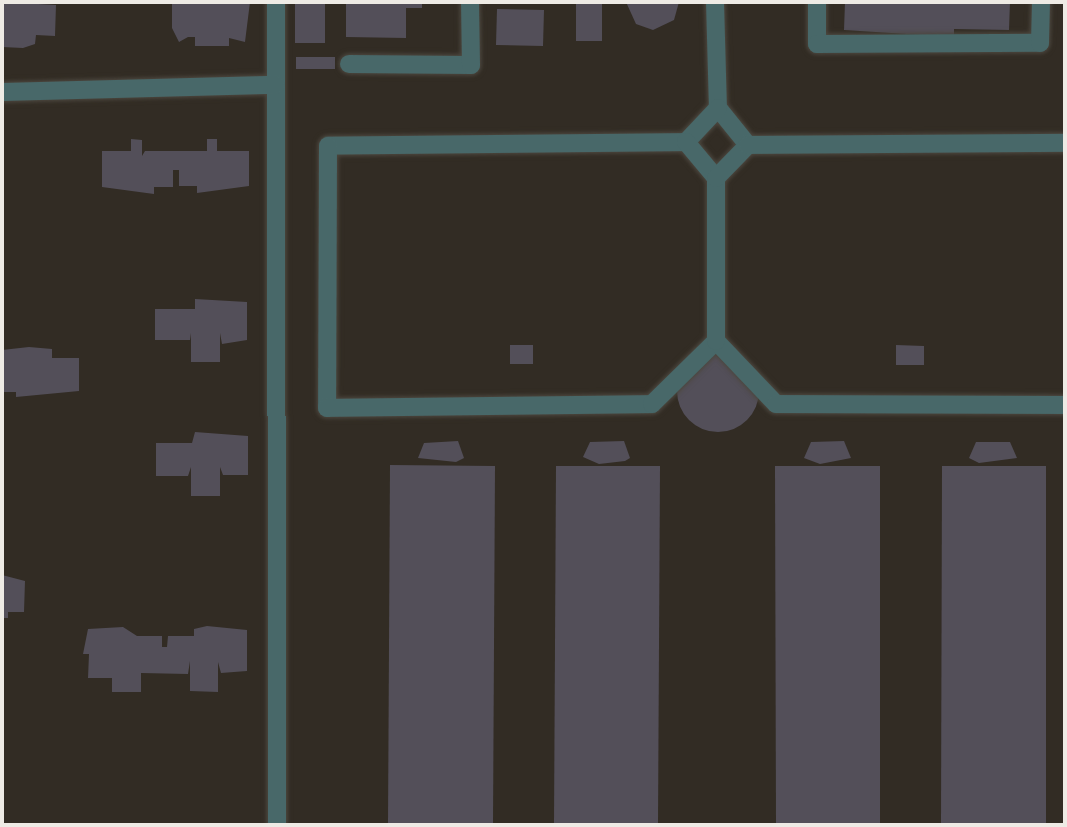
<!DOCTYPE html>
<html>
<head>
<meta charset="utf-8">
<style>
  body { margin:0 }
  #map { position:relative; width:1067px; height:827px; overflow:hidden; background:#322c24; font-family:"Sofia Sans Condensed",sans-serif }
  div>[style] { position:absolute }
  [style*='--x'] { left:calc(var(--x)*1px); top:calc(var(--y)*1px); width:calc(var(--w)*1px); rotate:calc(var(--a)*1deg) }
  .building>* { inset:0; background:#534f59 }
  .round { border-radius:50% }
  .roads { filter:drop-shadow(0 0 2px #4c473f) drop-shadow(0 0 2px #4c473f) }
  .minor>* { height:18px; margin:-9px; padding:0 9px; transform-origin:9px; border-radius:9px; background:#486869 }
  span { translate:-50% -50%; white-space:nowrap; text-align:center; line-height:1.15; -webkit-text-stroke:7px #322c24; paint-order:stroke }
  .frame { position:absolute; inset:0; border:4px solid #eeebe5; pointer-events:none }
</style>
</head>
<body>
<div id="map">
  <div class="building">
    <i style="clip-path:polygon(2px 2px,56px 5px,55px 36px,36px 35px,35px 44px,23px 48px,2px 47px)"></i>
    <i style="clip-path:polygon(186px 2px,250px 2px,245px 42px,229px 38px,229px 46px,195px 46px,195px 37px,188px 37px,179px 42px,172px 28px,172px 4px)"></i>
    <i style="clip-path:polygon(295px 2px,325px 2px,325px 43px,295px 43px)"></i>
    <i style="clip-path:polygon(346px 2px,422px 2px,422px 8px,406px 8px,406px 38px,346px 37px)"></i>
    <i style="clip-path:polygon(576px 2px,602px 2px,602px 41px,576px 41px)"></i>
    <i style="clip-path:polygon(626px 2px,679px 2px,674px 20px,653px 30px,636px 24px)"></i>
    <i style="clip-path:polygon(845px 2px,1010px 2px,1009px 30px,954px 29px,954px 37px,844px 30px)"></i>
    <i style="clip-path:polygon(497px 9px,544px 10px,543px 46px,496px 45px)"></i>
    <i style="clip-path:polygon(296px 57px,335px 57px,335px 69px,296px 69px)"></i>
    <i style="clip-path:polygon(131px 139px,142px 140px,142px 156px,145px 151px,207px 151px,207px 139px,217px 139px,217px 151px,249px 151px,249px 186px,197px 193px,197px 186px,179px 186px,179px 170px,173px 170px,173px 187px,154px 187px,154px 194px,102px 187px,102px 151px,131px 151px)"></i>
    <i style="clip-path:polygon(195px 299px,247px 302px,247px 340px,222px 344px,220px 333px,220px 362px,191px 362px,191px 333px,190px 340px,155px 340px,155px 309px,195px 309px)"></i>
    <i style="clip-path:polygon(510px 345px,533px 345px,533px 364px,510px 364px)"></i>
    <i style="clip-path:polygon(896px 345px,924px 346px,924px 365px,896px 365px)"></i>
    <i style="clip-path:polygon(29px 347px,52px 349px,52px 358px,79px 358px,79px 391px,16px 397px,16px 392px,2px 392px,2px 350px)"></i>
    <i class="round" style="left:677px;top:350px;width:82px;height:82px"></i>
    <i style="clip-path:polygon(195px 432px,248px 436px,248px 475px,223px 475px,220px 467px,220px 496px,191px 496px,191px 467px,188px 476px,156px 476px,156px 443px,192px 443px)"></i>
    <i style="clip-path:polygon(458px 441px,464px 458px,456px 462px,418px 458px,424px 443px)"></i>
    <i style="clip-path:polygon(624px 441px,630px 458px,625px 461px,599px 464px,583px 457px,590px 442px)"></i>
    <i style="clip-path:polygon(844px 441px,851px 458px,820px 464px,804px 458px,811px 442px)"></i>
    <i style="clip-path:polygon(976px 442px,1010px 442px,1017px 458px,979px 463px,969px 458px)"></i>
    <i style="clip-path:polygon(390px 465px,495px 466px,493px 825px,388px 825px)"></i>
    <i style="clip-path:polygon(556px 466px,660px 466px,658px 825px,554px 825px)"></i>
    <i style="clip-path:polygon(775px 466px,880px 466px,880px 825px,776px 825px)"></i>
    <i style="clip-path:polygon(942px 466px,1046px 466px,1046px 825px,941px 825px)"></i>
    <i style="clip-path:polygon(2px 575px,25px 581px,24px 612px,8px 612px,8px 618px,2px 618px)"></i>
    <i style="clip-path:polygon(207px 626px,247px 630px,247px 671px,221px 673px,218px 662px,218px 692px,190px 691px,190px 661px,188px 674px,141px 673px,141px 692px,112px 692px,112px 678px,88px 678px,89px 654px,83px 654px,88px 629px,123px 627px,137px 636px,162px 636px,162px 647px,167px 647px,168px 636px,194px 636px,194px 629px)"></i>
  </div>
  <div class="roads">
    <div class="minor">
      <i style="--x:276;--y:2;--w:823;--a:89.93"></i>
      <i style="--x:715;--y:2;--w:106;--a:88.4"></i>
      <i style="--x:718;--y:108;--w:48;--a:51"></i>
      <i style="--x:817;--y:2;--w:42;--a:90"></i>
      <i style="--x:817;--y:44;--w:223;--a:-0.3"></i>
      <i style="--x:1040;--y:43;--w:41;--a:-88.6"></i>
      <i style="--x:349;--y:64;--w:122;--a:0.5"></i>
      <i style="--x:471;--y:65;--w:63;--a:-90.9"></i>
      <i style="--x:2;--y:92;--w:274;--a:-1.5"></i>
      <i style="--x:718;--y:108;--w:47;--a:133.3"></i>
      <i style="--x:686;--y:142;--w:358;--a:179.4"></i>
      <i style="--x:328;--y:146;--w:262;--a:90.2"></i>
      <i style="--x:327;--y:408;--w:325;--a:-0.7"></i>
      <i style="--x:652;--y:404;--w:90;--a:-44.5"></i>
      <i style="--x:716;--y:341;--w:87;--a:46.4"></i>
      <i style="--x:776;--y:404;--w:289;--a:0.2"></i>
      <i style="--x:686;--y:142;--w:47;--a:50.2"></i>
      <i style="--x:716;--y:178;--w:163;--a:90"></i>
      <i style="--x:716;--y:178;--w:46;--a:-45.9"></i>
      <i style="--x:748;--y:145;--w:317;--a:-0.4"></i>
    </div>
  </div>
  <div class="frame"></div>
</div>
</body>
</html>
